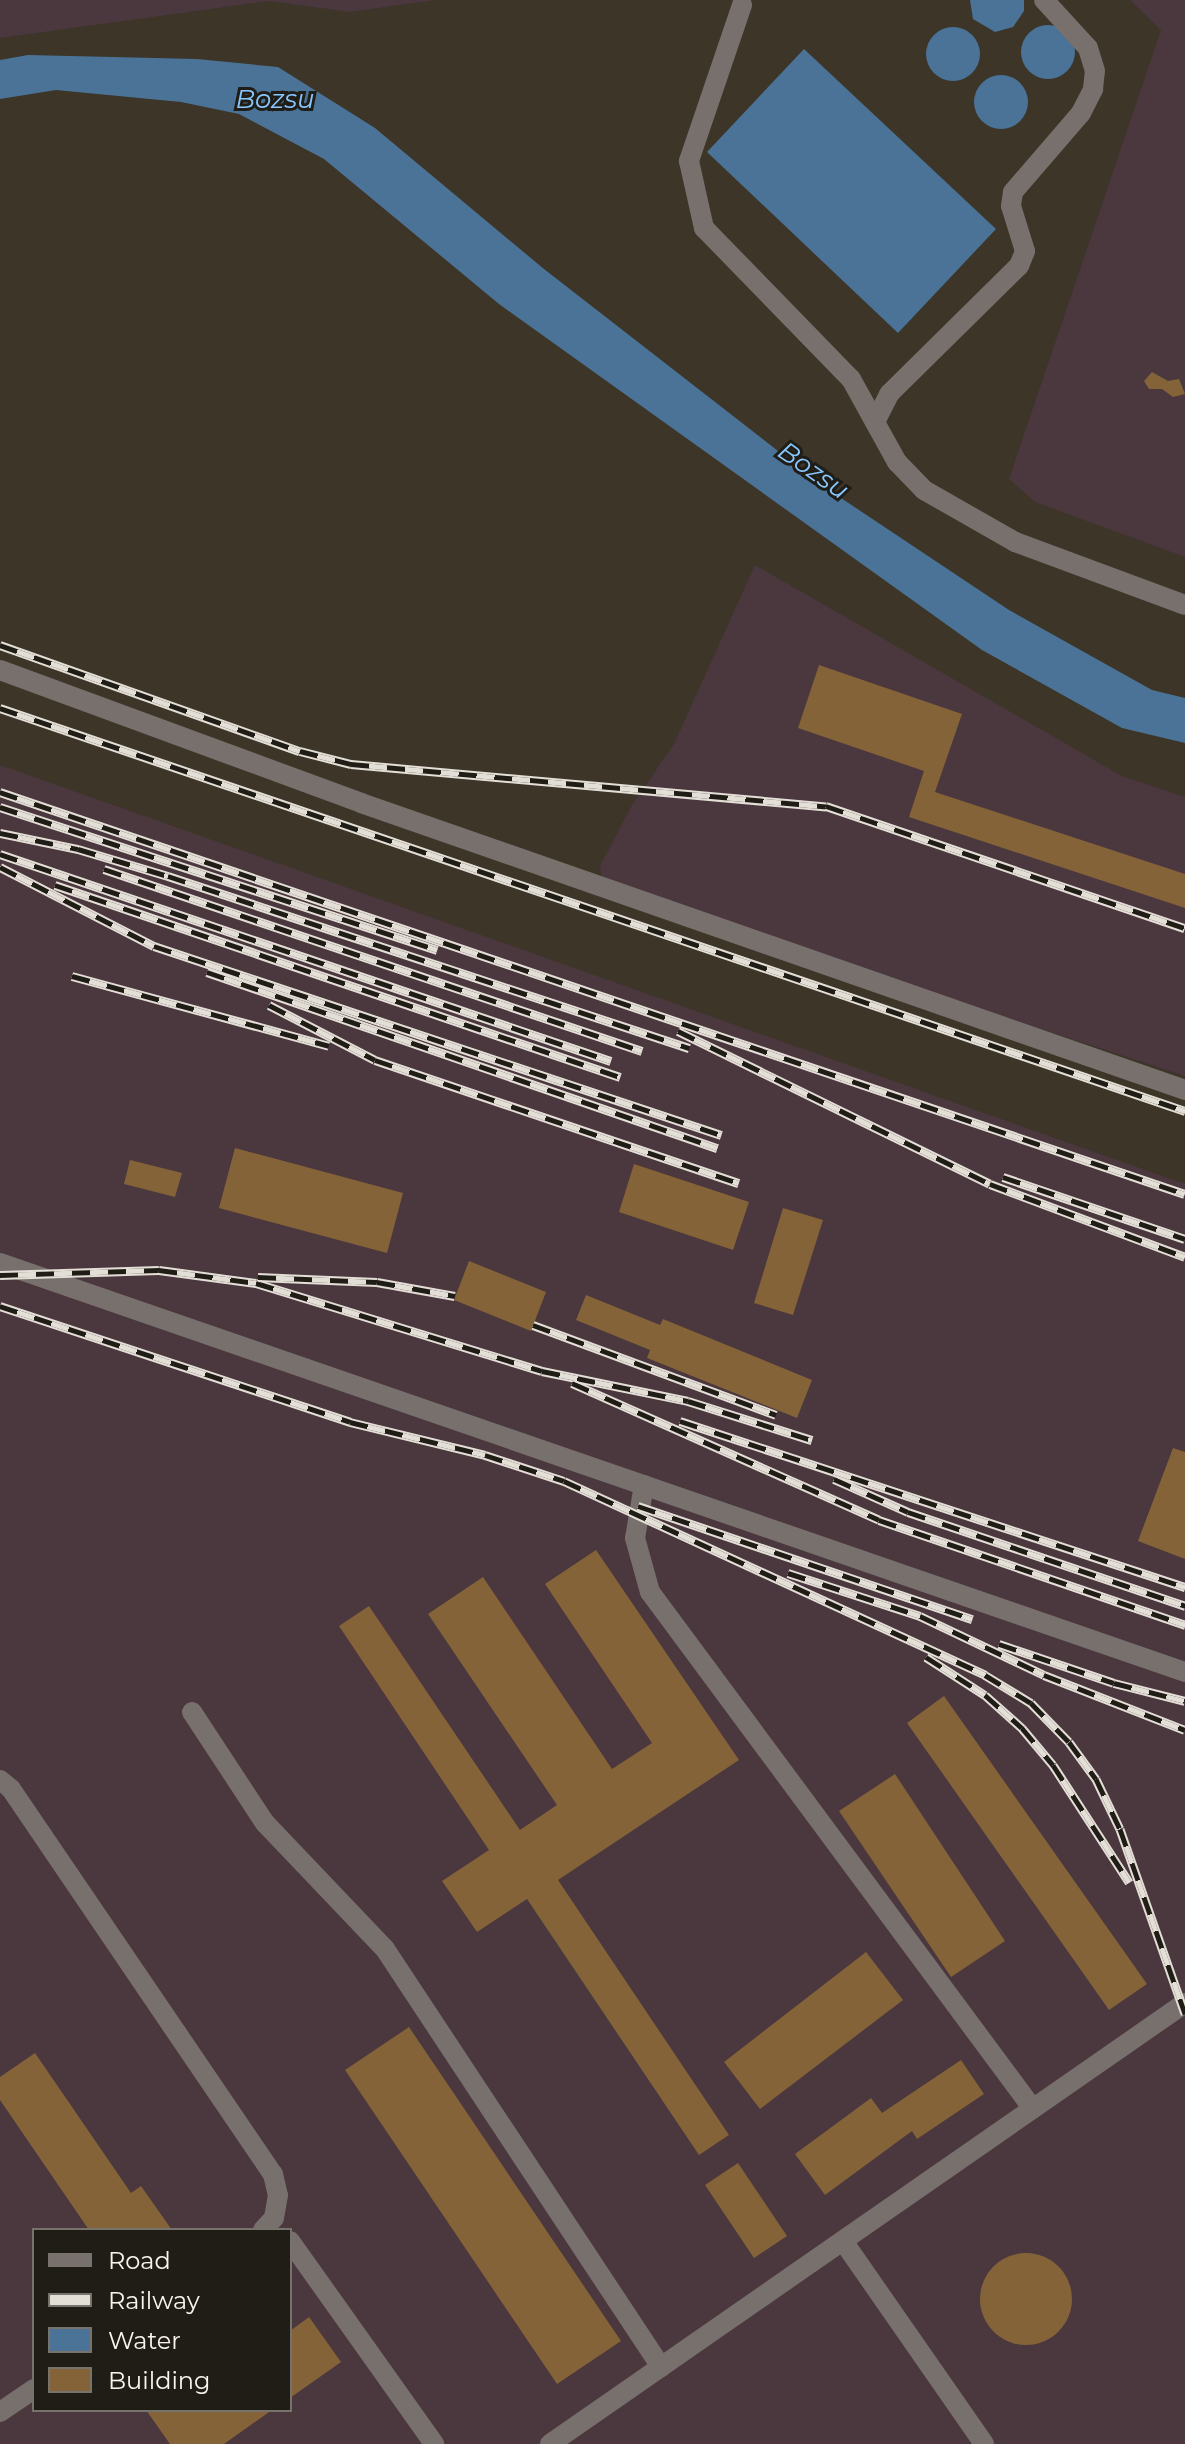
<!DOCTYPE html>
<html>
<head>
<meta charset="utf-8">
<style>
  body { margin:0 }
  #map { position:relative; width:1185px; height:2444px; overflow:hidden; background:#3c3528; font-family:Montserrat,sans-serif }
  div>[style] { position:absolute }
  [style*='--x'] { left:calc(var(--x)*1px); top:calc(var(--y)*1px); width:calc(var(--w)*1px); rotate:calc(var(--a)*1deg) }
  .industrial>* { inset:0; background:#4b373e }
  .water>* { inset:0; background:#4a7397 }
  .round { border-radius:50% }
  .building>* { inset:0; background:#846339 }
  .minor>* { height:20px; margin:-10px; padding:0 10px; transform-origin:10px; border-radius:10px; background:#77706c }
  .rail>* { height:9px; margin-top:-4.5px; transform-origin:0; background:repeating-linear-gradient(90deg,#201d17 0 18px,#e3ded6 0 36px); box-sizing:border-box; border-block:2px solid #e3ded6 }
  span { translate:-50% -50%; white-space:nowrap; text-align:center; line-height:1.15; -webkit-text-stroke:6px #201d17; paint-order:stroke }
  .water-label { font-size:26px; color:#87c7fe; font-style:italic }
  .legend { position:absolute; left:32px; top:2228px; width:260px; height:184px; box-sizing:border-box; background:#201d17; border:2px solid #77736c; margin:0; padding:10px 14px; list-style:none; font-size:24px; color:#f9f4ec }
  .legend li { display:flex; align-items:center; gap:16px; height:40px }
  .legend b { width:40px; border:2px solid #77736c }
</style>
</head>
<body>
<div id="map">
  <div class="industrial">
    <i style="clip-path:polygon(0 0,435px 0,350px 12px,269px 1px,0 38px)"></i>
    <i style="clip-path:polygon(1130px 0,1185px 0,1185px 557px,1035px 502px,1009px 479px,1161px 30px)"></i>
    <i style="clip-path:polygon(755px 565px,1122px 776px,1185px 797px,1185px 1076px,603px 886px,600px 866px,632px 805px,674px 744px)"></i>
    <i style="clip-path:polygon(evenodd,0 765px,1185px 1184px,1185px 2444px,0 2444px,0 765px,34px 2230px,290px 2230px,290px 2410px,34px 2410px,34px 2230px)"></i>
  </div>
  <div class="water">
    <i style="clip-path:polygon(970px 0,1024px 0,1024px 11px,1013px 27px,995px 32px,973px 19px)"></i>
    <i class="round" style="left:1021px;top:25px;width:54px;height:54px"></i>
    <i class="round" style="left:926px;top:27px;width:54px;height:54px"></i>
    <i style="clip-path:polygon(804px 49px,996px 229px,898px 333px,707px 152px)"></i>
    <i style="clip-path:polygon(28px 55px,197px 59px,278px 67px,375px 128px,544px 269px,823px 486px,1009px 610px,1152px 690px,1185px 698px,1185px 743px,1122px 728px,982px 650px,499px 304px,324px 159px,239px 114px,181px 102px,56px 90px,0 99px,0 60px)"></i>
    <i class="round" style="left:974px;top:75px;width:54px;height:54px"></i>
  </div>
  <div class="building">
    <i style="clip-path:polygon(1152px 372px,1168px 381px,1179px 379px,1185px 394px,1173px 397px,1162px 389px,1149px 389px,1144px 381px)"></i>
    <i style="clip-path:polygon(819px 665px,962px 714px,935px 792px,1185px 874px,1185px 908px,909px 817px,924px 771px,798px 728px)"></i>
    <i style="clip-path:polygon(235px 1148px,403px 1193px,387px 1253px,219px 1208px)"></i>
    <i style="clip-path:polygon(130px 1160px,182px 1173px,175px 1197px,124px 1184px)"></i>
    <i style="clip-path:polygon(634px 1164px,749px 1202px,733px 1250px,619px 1212px)"></i>
    <i style="clip-path:polygon(783px 1208px,823px 1220px,793px 1315px,754px 1303px)"></i>
    <i style="clip-path:polygon(469px 1261px,546px 1292px,531px 1331px,454px 1300px)"></i>
    <i style="clip-path:polygon(586px 1295px,660px 1325px,663px 1319px,812px 1380px,797px 1418px,647px 1358px,650px 1350px,576px 1320px)"></i>
    <i style="clip-path:polygon(1173px 1448px,1185px 1452px,1185px 1559px,1138px 1541px)"></i>
    <i style="clip-path:polygon(596px 1550px,739px 1760px,558px 1880px,729px 2135px,699px 2155px,527px 1899px,477px 1932px,442px 1881px,489px 1850px,339px 1626px,369px 1606px,520px 1830px,557px 1805px,428px 1614px,483px 1577px,612px 1769px,652px 1743px,545px 1584px)"></i>
    <i style="clip-path:polygon(944px 1696px,1147px 1984px,1109px 2010px,907px 1723px)"></i>
    <i style="clip-path:polygon(895px 1774px,1005px 1941px,951px 1977px,839px 1811px)"></i>
    <i style="clip-path:polygon(866px 1952px,903px 2000px,760px 2109px,724px 2062px)"></i>
    <i style="clip-path:polygon(409px 2027px,621px 2341px,557px 2384px,345px 2070px)"></i>
    <i style="clip-path:polygon(35px 2053px,131px 2193px,141px 2186px,172px 2230px,89px 2230px,0 2100px,0 2077px)"></i>
    <i style="clip-path:polygon(961px 2060px,984px 2094px,917px 2139px,912px 2131px,825px 2195px,795px 2154px,871px 2098px,882px 2113px)"></i>
    <i style="clip-path:polygon(738px 2163px,787px 2236px,754px 2258px,705px 2185px)"></i>
    <i class="round" style="left:980px;top:2253px;width:92px;height:92px"></i>
    <i style="clip-path:polygon(309px 2317px,341px 2362px,290px 2398px,290px 2331px)"></i>
    <i style="clip-path:polygon(146px 2410px,272px 2410px,224px 2444px,170px 2444px)"></i>
  </div>
  <div class="minor">
    <i style="--x:742;--y:5;--w:165;--a:108.8"></i>
    <i style="--x:689;--y:161;--w:69;--a:77.4"></i>
    <i style="--x:704;--y:228;--w:211;--a:45.8"></i>
    <i style="--x:851;--y:379;--w:95;--a:61"></i>
    <i style="--x:897;--y:462;--w:39;--a:46"></i>
    <i style="--x:924;--y:490;--w:105;--a:29.7"></i>
    <i style="--x:1015;--y:542;--w:181;--a:20.3"></i>
    <i style="--x:875;--y:422;--w:31;--a:-63"></i>
    <i style="--x:889;--y:394;--w:182;--a:-44.6"></i>
    <i style="--x:1019;--y:266;--w:16;--a:-68"></i>
    <i style="--x:1025;--y:251;--w:47;--a:-107.3"></i>
    <i style="--x:1011;--y:206;--w:14;--a:-82"></i>
    <i style="--x:1013;--y:192;--w:104;--a:-49.3"></i>
    <i style="--x:1081;--y:113;--w:27;--a:-63"></i>
    <i style="--x:1093;--y:89;--w:18;--a:-84"></i>
    <i style="--x:1095;--y:71;--w:24;--a:-107"></i>
    <i style="--x:1088;--y:48;--w:65;--a:-132.5"></i>
    <i style="--x:0;--y:670;--w:385;--a:20.2"></i>
    <i style="--x:361;--y:803;--w:873;--a:19.2"></i>
    <i style="--x:0;--y:1263;--w:1254;--a:19.04"></i>
    <i style="--x:644;--y:1485;--w:54;--a:99.6"></i>
    <i style="--x:635;--y:1538;--w:56;--a:74.5"></i>
    <i style="--x:650;--y:1592;--w:643;--a:53.47"></i>
    <i style="--x:192;--y:1712;--w:133;--a:56.7"></i>
    <i style="--x:265;--y:1823;--w:174;--a:46.4"></i>
    <i style="--x:385;--y:1949;--w:501;--a:56.56"></i>
    <i style="--x:0;--y:1780;--w:14;--a:39"></i>
    <i style="--x:11;--y:1789;--w:466;--a:55.8"></i>
    <i style="--x:273;--y:2174;--w:22;--a:77"></i>
    <i style="--x:278;--y:2195;--w:23;--a:100"></i>
    <i style="--x:274;--y:2218;--w:16;--a:133"></i>
    <i style="--x:290;--y:2241;--w:249;--a:54.6"></i>
    <i style="--x:843;--y:2241;--w:247;--a:55.2"></i>
    <i style="--x:0;--y:2412;--w:41;--a:-34.1"></i>
    <i style="--x:550;--y:2444;--w:773;--a:-34.78"></i>
  </div>
  <div class="rail">
    <i style="--x:0;--y:645;--w:318;--a:19.5"></i>
    <i style="--x:300;--y:751;--w:53;--a:14.3"></i>
    <i style="--x:351;--y:764;--w:477;--a:5.1"></i>
    <i style="--x:826;--y:806;--w:379;--a:18.8"></i>
    <i style="--x:0;--y:708;--w:1252;--a:18.78"></i>
    <i style="--x:0;--y:792;--w:1251;--a:18.74"></i>
    <i style="--x:0;--y:807;--w:460;--a:18.1"></i>
    <i style="--x:0;--y:833;--w:80;--a:11.6"></i>
    <i style="--x:78;--y:849;--w:94;--a:16.7"></i>
    <i style="--x:168;--y:876;--w:549;--a:18.27"></i>
    <i style="--x:0;--y:854;--w:645;--a:18.72"></i>
    <i style="--x:0;--y:867;--w:173;--a:27.2"></i>
    <i style="--x:154;--y:946;--w:598;--a:18.43"></i>
    <i style="--x:104;--y:869;--w:568;--a:18.69"></i>
    <i style="--x:55;--y:885;--w:597;--a:18.77"></i>
    <i style="--x:207;--y:972;--w:540;--a:19.04"></i>
    <i style="--x:72;--y:976;--w:266;--a:15.2"></i>
    <i style="--x:269;--y:1005;--w:119;--a:27.4"></i>
    <i style="--x:375;--y:1060;--w:384;--a:18.7"></i>
    <i style="--x:678;--y:1031;--w:347;--a:26.1"></i>
    <i style="--x:990;--y:1184;--w:208;--a:20.5"></i>
    <i style="--x:1003;--y:1177;--w:192;--a:18.8"></i>
    <i style="--x:0;--y:1275;--w:159;--a:-1.8"></i>
    <i style="--x:159;--y:1270;--w:98;--a:7.6"></i>
    <i style="--x:256;--y:1283;--w:299;--a:17.1"></i>
    <i style="--x:542;--y:1371;--w:149;--a:11.6"></i>
    <i style="--x:688;--y:1401;--w:130;--a:17.5"></i>
    <i style="--x:258;--y:1277;--w:119;--a:2.4"></i>
    <i style="--x:377;--y:1282;--w:79;--a:10.2"></i>
    <i style="--x:0;--y:1306;--w:369;--a:18.3"></i>
    <i style="--x:350;--y:1422;--w:139;--a:13.7"></i>
    <i style="--x:485;--y:1455;--w:83;--a:18.2"></i>
    <i style="--x:564;--y:1481;--w:464;--a:24.7"></i>
    <i style="--x:985;--y:1675;--w:54;--a:31.3"></i>
    <i style="--x:1031;--y:1703;--w:54;--a:45.7"></i>
    <i style="--x:1069;--y:1742;--w:46;--a:53.9"></i>
    <i style="--x:1096;--y:1779;--w:55;--a:64.4"></i>
    <i style="--x:1120;--y:1829;--w:196;--a:70.6"></i>
    <i style="--x:533;--y:1325;--w:259;--a:20.3"></i>
    <i style="--x:572;--y:1383;--w:336;--a:24"></i>
    <i style="--x:879;--y:1520;--w:324;--a:18.9"></i>
    <i style="--x:680;--y:1421;--w:532;--a:18.2"></i>
    <i style="--x:834;--y:1479;--w:81;--a:24"></i>
    <i style="--x:908;--y:1512;--w:293;--a:18.7"></i>
    <i style="--x:638;--y:1506;--w:353;--a:18.7"></i>
    <i style="--x:788;--y:1573;--w:139;--a:18"></i>
    <i style="--x:920;--y:1616;--w:137;--a:25.4"></i>
    <i style="--x:1044;--y:1675;--w:151;--a:21.3"></i>
    <i style="--x:999;--y:1644;--w:121;--a:18.7"></i>
    <i style="--x:1114;--y:1683;--w:73;--a:14.2"></i>
    <i style="--x:926;--y:1657;--w:70;--a:32.8"></i>
    <i style="--x:985;--y:1695;--w:50;--a:41.7"></i>
    <i style="--x:1022;--y:1728;--w:48;--a:50"></i>
    <i style="--x:1053;--y:1765;--w:140;--a:57"></i>
  </div>
  <div class="water-label">
    <span style="left:275px;top:100px">Bozsu</span>
    <span style="left:813px;top:471px;rotate:35deg">Bozsu</span>
  </div>
  <ul class="legend">
  <li><b style="height:10px;background:#77706c"></b>Road</li>
  <li><b style="height:10px;background:#e3ded6"></b>Railway</li>
  <li><b style="height:22px;background:#4a7397"></b>Water</li>
  <li><b style="height:22px;background:#846339"></b>Building</li>
  </ul>
</div>
</body>
</html>
